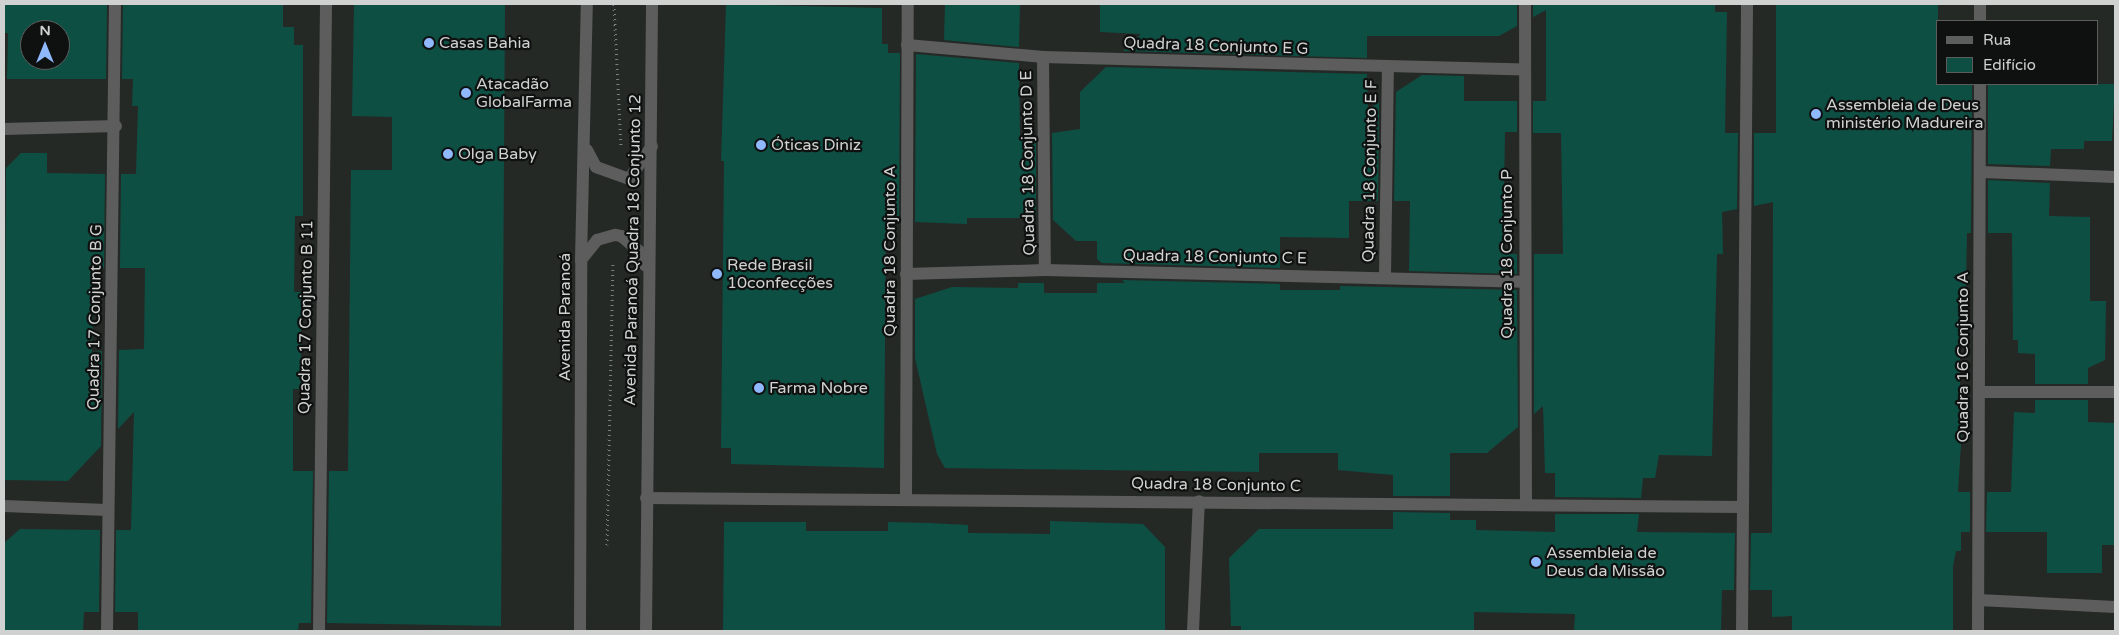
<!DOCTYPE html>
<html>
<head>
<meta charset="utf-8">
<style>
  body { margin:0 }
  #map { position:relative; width:2119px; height:635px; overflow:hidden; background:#252926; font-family:"Varela Round",sans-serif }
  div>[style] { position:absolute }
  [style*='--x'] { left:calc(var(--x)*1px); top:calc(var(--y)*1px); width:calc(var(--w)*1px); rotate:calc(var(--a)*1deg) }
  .building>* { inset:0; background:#0e4f44 }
  .path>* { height:3px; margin-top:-1.5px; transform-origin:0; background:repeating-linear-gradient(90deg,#7d807e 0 1px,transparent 0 5px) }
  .minor>* { height:12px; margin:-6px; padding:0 6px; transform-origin:6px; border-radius:6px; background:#5c5d5c }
  .dots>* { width:14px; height:14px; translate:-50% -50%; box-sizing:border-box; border:2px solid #0f1110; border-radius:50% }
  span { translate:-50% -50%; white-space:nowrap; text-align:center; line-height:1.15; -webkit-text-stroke:4.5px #0f1110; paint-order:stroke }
  .poi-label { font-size:16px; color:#d0d2d1 }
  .left { translate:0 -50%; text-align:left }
  .street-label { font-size:16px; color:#d0d2d1 }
  .frame { position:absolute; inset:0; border:5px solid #d0d2d1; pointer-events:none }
  .legend { position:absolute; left:1936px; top:20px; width:162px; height:65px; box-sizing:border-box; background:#0f1110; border:1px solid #5c5e5d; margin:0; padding:6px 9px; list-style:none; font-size:15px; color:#d0d2d1 }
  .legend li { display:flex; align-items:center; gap:10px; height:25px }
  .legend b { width:25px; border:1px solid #5c5e5d }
  .north { position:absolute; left:20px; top:20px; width:50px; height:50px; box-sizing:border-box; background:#0f1110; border:1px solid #5c5e5d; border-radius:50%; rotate:0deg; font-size:14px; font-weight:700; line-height:20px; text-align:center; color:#d0d2d1 }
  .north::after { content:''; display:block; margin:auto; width:18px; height:22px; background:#90b8fd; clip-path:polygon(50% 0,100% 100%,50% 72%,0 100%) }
</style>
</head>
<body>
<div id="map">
  <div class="building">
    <i style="clip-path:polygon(evenodd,4px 4px,107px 4px,106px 79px,7px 79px,8px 33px,4px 33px,4px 4px,30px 30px,60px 30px,60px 60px,30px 60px,30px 30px)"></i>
    <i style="clip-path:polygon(123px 4px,283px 4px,283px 27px,294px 27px,294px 45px,303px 45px,303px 216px,295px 216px,294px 292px,301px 292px,301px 389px,293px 389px,293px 471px,313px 471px,311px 623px,299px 623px,298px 631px,138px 631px,138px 612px,115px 612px,116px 530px,131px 530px,134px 412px,118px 429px,119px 350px,144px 349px,145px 268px,120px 268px,121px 174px,136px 174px,138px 106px,132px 106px,133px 79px,122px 79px)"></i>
    <i style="clip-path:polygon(354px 4px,505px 4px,501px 626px,327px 623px,329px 471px,348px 471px,351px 170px,392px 170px,392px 117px,352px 116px)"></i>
    <i style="clip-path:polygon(726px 4px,882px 8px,882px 44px,888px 44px,888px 53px,900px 53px,899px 221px,886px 221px,884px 468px,731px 464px,731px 448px,721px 448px,724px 161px,721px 161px)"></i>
    <i style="clip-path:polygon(945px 4px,1020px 4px,1019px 47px,944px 40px)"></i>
    <i style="clip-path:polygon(1100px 4px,1517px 4px,1517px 26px,1499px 36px,1367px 36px,1367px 58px,1123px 51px,1141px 34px,1100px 32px)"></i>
    <i style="clip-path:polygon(1533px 4px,1715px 4px,1715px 12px,1727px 12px,1725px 133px,1738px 133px,1737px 209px,1722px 212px,1723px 254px,1717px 254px,1712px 456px,1659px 455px,1655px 478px,1643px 478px,1641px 498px,1555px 497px,1555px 473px,1545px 473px,1543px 406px,1534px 414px,1534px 254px,1563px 254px,1561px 133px,1533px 133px,1533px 101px,1546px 101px,1546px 10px,1533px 17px)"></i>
    <i style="clip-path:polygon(1776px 4px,1938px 4px,1938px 84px,1972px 84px,1971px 233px,1967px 233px,1965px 340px,1960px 340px,1960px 397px,1964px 397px,1958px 492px,1970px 492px,1970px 532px,1961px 532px,1961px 551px,1956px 551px,1953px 566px,1953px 631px,1792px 631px,1792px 616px,1772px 617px,1772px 590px,1750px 590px,1751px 533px,1772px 533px,1773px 202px,1754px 206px,1754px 133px,1776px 133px)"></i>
    <i style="clip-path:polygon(916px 54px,1019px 63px,1020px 139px,1036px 136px,1036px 218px,967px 218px,967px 224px,915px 222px)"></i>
    <i style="clip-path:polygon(1106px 67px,1367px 74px,1368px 109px,1379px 102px,1378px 201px,1349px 201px,1349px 238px,1280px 237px,1280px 268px,1102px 263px,1097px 259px,1097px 241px,1076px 241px,1053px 220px,1052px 133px,1080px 129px,1080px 92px)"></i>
    <i style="clip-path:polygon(1422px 75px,1464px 76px,1464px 101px,1517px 101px,1517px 132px,1505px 132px,1503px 254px,1517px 254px,1517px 274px,1409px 271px,1410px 201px,1394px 201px,1396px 92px)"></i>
    <i style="clip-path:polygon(1988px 84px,2115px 84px,2112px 141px,2084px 141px,2084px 149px,2051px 149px,2050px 166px,1988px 164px)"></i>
    <i style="clip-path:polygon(21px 153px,47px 153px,47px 173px,105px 174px,104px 268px,94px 268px,92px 352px,102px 351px,101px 446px,68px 481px,4px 480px,6px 168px)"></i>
    <i style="clip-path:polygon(1988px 180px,2050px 183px,2049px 216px,2090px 217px,2090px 301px,2106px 301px,2105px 360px,2088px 368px,2088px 384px,2035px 384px,2035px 354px,2018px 353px,2018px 340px,2013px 340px,2012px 233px,1988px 233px)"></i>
    <i style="clip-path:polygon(1122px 280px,1280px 284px,1280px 290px,1340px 290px,1340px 286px,1517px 290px,1518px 427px,1487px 453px,1450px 453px,1450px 496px,1393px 496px,1393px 475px,1338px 470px,1338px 453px,1259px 453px,1259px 472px,945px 468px,937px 454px,915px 358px,915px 299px,952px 287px,1018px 288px,1018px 283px,1044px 283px,1044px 293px,1097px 293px,1097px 283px,1125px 283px)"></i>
    <i style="clip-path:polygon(2035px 400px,2088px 400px,2088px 422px,2115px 423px,2115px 545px,2102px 545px,2102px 573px,2047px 573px,2047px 532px,1986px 532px,1987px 492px,2011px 492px,2014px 412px,2035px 413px)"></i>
    <i style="clip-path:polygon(1393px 512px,1450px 513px,1450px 520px,1476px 520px,1476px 530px,1555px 532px,1555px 514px,1639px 514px,1637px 532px,1735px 533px,1734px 590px,1722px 590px,1721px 631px,1574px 631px,1575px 614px,1474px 612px,1474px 631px,1241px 631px,1241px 626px,1231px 626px,1229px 558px,1259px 529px,1393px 529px)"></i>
    <i style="clip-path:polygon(1050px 521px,1143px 524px,1165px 547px,1165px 631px,723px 631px,724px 522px,806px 522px,806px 531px,888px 531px,888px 522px,929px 523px,968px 525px,968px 533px,1050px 534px)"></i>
    <i style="clip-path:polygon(20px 529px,100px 530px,99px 612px,84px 612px,83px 631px,4px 631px,4px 543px)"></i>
  </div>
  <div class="path">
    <i style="--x:614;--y:4;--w:144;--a:87.2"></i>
    <i style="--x:607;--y:545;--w:284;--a:-88.8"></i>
  </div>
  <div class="minor">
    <i style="--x:1525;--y:4;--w:501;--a:89.89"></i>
    <i style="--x:1980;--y:4;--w:17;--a:90"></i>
    <i style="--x:907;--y:45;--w:137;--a:5"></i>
    <i style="--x:1043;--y:57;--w:482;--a:1.5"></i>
    <i style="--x:1043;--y:57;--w:213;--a:89.5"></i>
    <i style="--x:4;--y:129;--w:112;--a:-1.5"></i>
    <i style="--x:587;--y:150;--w:19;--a:62"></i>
    <i style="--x:596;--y:167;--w:35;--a:20"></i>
    <i style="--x:629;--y:179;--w:40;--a:-55.1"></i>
    <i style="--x:1981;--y:172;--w:134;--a:2.1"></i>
    <i style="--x:581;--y:260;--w:26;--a:-51"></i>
    <i style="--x:597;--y:240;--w:19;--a:-16"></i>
    <i style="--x:615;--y:235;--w:6;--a:9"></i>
    <i style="--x:621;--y:236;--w:26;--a:40"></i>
    <i style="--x:641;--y:253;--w:13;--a:72"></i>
    <i style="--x:906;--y:274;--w:139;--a:-1.6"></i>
    <i style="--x:1045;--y:270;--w:478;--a:1.4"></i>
    <i style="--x:1385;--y:276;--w:209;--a:-89.2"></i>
    <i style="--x:1979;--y:392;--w:136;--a:0"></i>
    <i style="--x:646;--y:498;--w:1097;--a:0.47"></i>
    <i style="--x:906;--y:499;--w:495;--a:-89.8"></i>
    <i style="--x:4;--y:506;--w:103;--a:2.2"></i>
    <i style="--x:1978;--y:600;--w:137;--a:2.9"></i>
    <i style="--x:107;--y:631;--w:627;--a:-89.27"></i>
    <i style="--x:319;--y:631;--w:627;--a:-89.36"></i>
    <i style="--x:580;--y:631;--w:371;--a:-89.8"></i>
    <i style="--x:581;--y:260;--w:256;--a:-88.7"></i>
    <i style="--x:646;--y:631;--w:627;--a:-89.45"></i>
    <i style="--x:1193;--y:631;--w:130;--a:-87.4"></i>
    <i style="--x:1742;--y:631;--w:627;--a:-89.54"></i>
    <i style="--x:1978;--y:631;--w:547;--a:-89.79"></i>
  </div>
  <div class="dots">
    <i style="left:429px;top:43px;background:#90b8fd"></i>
    <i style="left:466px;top:93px;background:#90b8fd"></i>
    <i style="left:1816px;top:114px;background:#90b8fd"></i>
    <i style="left:761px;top:145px;background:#90b8fd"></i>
    <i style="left:448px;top:154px;background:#90b8fd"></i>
    <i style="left:717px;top:274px;background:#90b8fd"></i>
    <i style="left:759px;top:388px;background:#90b8fd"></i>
    <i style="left:1536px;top:562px;background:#90b8fd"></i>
  </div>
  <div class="poi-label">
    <span class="left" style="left:439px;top:43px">Casas Bahia</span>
    <span class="left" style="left:476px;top:93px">Atacadão<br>GlobalFarma</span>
    <span class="left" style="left:1826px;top:114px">Assembleia de Deus<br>ministério Madureira</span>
    <span class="left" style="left:771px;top:145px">Óticas Diniz</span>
    <span class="left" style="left:458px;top:154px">Olga Baby</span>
    <span class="left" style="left:727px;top:274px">Rede Brasil<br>10confecções</span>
    <span class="left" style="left:769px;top:388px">Farma Nobre</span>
    <span class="left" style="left:1546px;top:562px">Assembleia de<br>Deus da Missão</span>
  </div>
  <div class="street-label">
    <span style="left:1216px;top:46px;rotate:2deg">Quadra 18 Conjunto E G</span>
    <span style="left:1028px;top:163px;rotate:-91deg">Quadra 18 Conjunto D E</span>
    <span style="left:1370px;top:171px;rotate:-89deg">Quadra 18 Conjunto E F</span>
    <span style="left:633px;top:250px;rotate:-89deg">Avenida Paranoá Quadra 18 Conjunto 12</span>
    <span style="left:890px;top:251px;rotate:-90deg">Quadra 18 Conjunto A</span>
    <span style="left:1507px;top:254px;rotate:-90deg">Quadra 18 Conjunto P</span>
    <span style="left:1215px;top:257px;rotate:1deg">Quadra 18 Conjunto C E</span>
    <span style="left:95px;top:317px;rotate:-89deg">Quadra 17 Conjunto B G</span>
    <span style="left:306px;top:317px;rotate:-89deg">Quadra 17 Conjunto B 11</span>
    <span style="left:565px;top:317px;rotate:-90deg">Avenida Paranoá</span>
    <span style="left:1963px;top:357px;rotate:-90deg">Quadra 16 Conjunto A</span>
    <span style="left:1216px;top:485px;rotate:1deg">Quadra 18 Conjunto C</span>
  </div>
  <div class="frame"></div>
  <ul class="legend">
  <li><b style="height:6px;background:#5c5d5c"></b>Rua</li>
  <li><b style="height:14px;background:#0e4f44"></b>Edifício</li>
  </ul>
  <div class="north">N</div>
</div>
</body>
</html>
